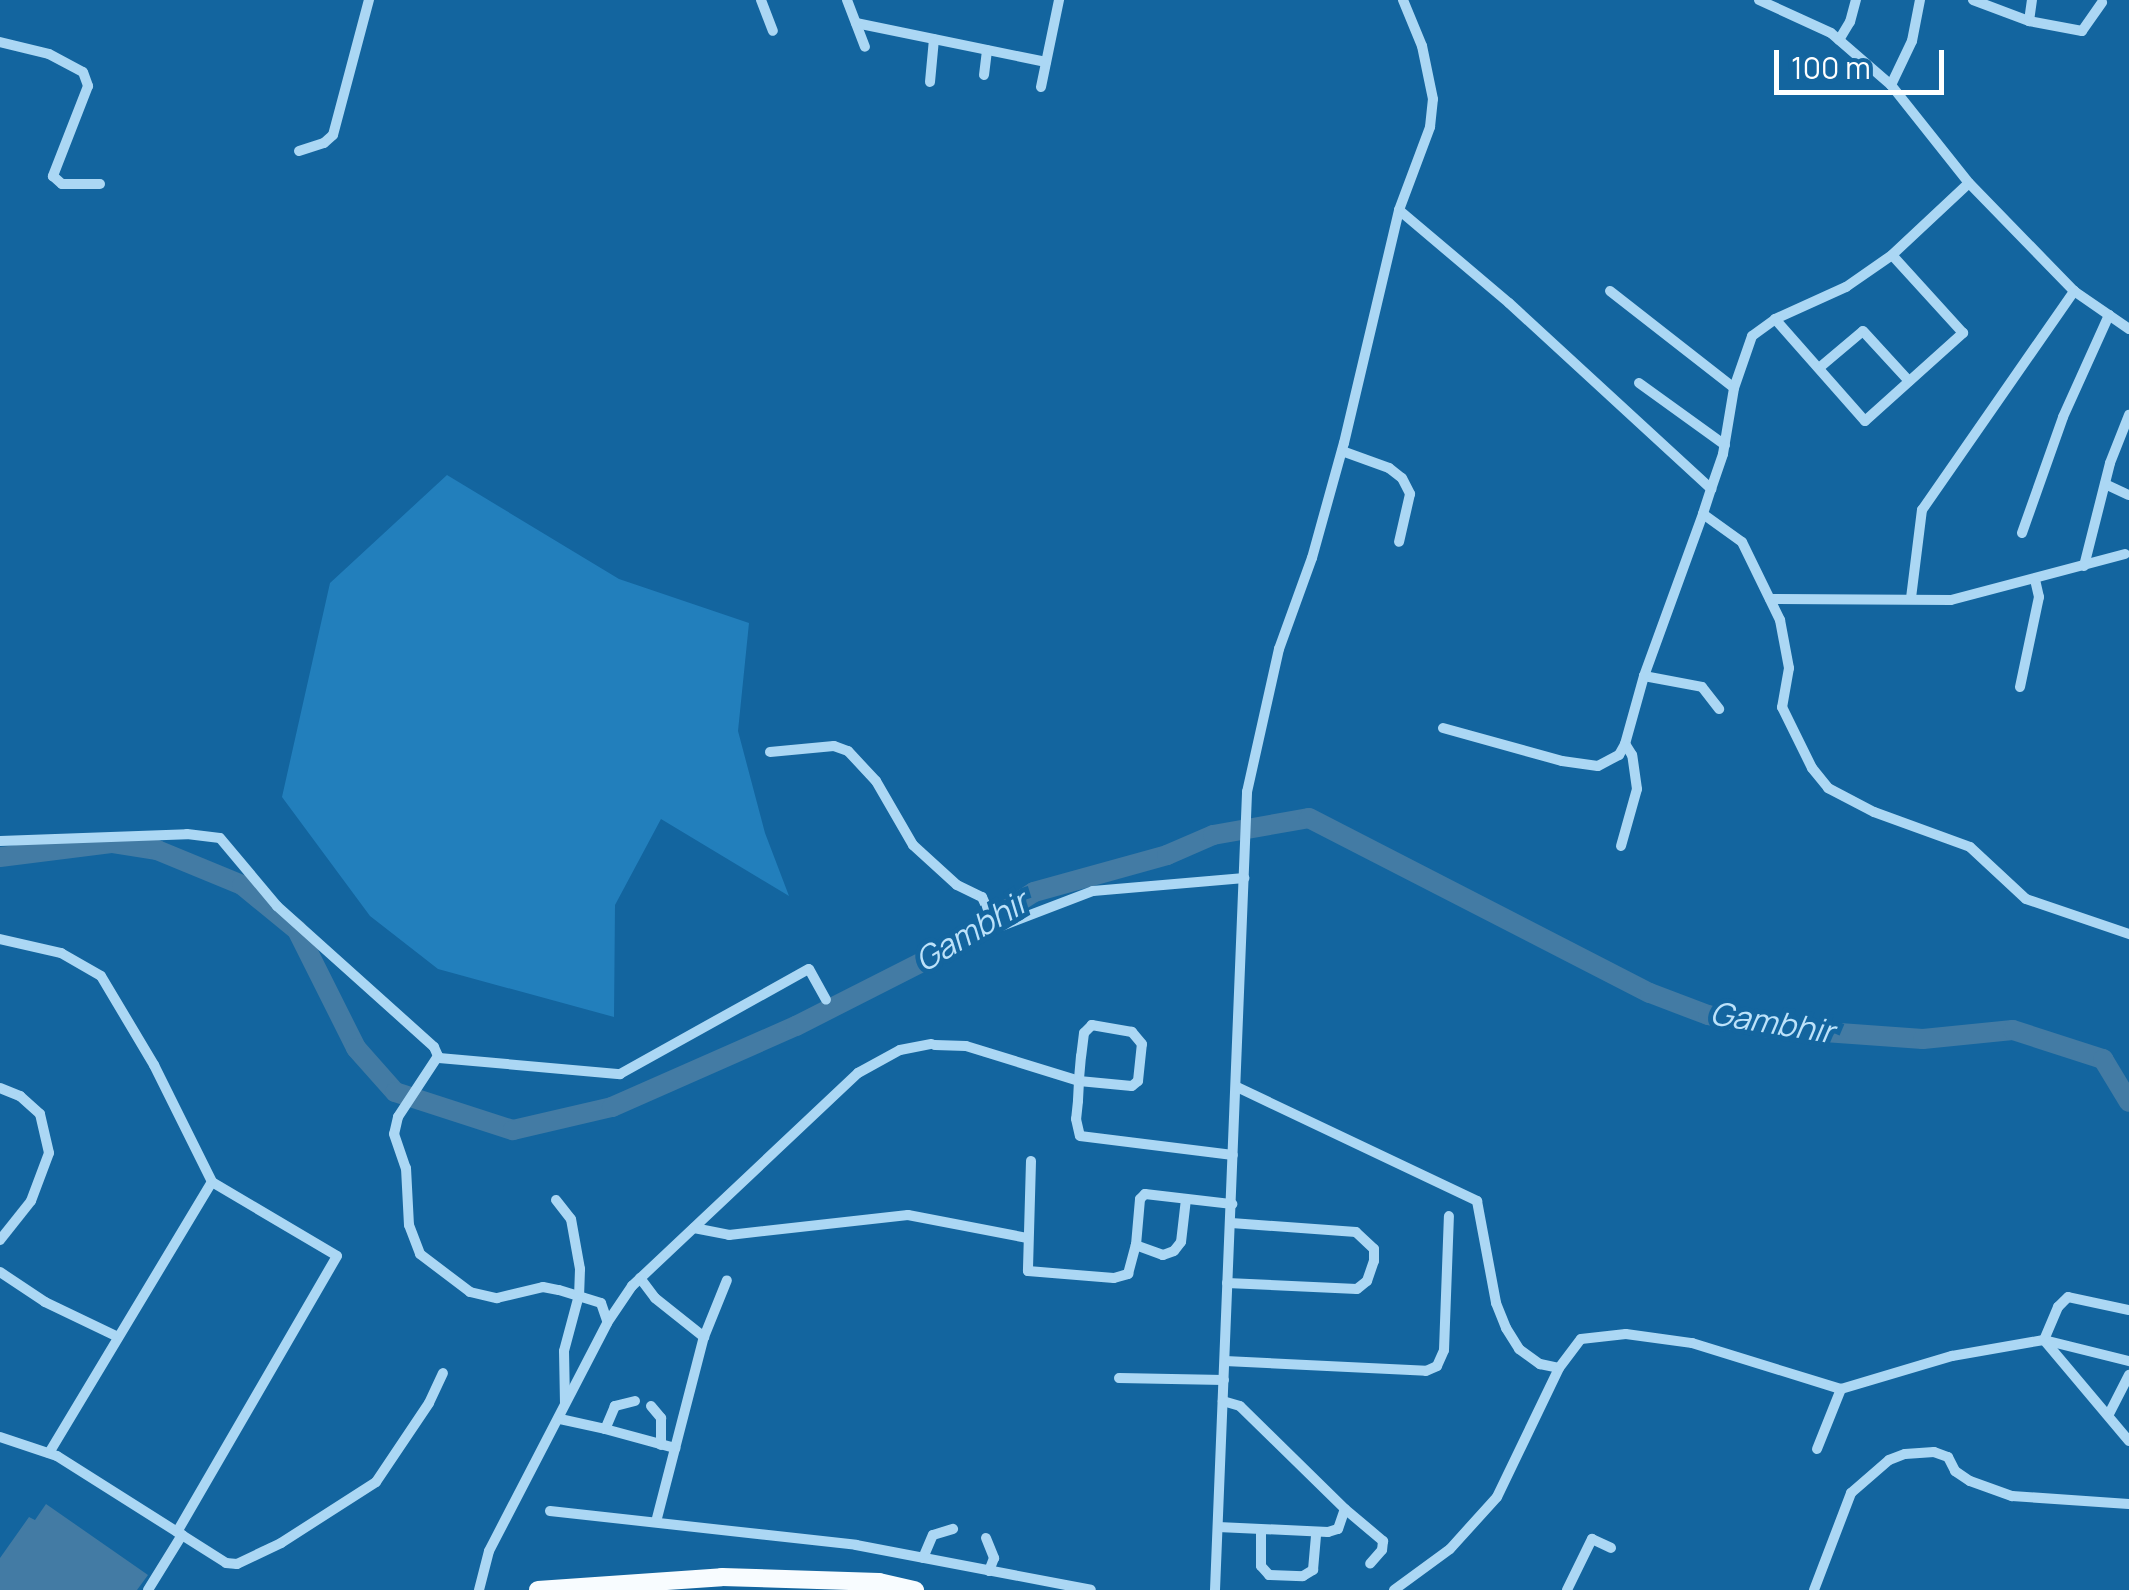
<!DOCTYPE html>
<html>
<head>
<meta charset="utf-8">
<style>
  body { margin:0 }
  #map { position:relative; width:2129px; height:1590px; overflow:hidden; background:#13659f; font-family:Manrope,sans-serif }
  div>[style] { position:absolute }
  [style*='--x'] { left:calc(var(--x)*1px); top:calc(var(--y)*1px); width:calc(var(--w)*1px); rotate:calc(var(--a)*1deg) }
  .green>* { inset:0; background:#227fbc }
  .water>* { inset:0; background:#437ba4 }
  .river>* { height:20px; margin:-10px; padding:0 10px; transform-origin:10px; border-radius:10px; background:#437ba4 }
  .street>* { height:10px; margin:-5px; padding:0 5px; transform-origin:5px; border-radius:5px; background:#abd7f4 }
  .primary>* { height:18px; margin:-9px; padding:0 9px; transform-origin:9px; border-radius:9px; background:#f8fcff }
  span { translate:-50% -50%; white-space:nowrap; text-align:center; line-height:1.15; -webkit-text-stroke:10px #13659f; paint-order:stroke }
  .water-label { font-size:32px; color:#bce2fa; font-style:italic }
  .scale { position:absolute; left:1774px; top:50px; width:170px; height:45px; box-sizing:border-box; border:5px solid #fff; border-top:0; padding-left:12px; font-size:30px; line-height:35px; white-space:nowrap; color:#fff; -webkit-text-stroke:8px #13659f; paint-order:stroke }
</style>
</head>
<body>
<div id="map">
  <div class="green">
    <i style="clip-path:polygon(447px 475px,619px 579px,749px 623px,738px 731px,765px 833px,789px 896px,661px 819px,615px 905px,614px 1017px,438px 969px,370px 916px,282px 797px,330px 583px)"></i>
  </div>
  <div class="water">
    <i style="clip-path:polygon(46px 1504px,148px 1575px,137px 1590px,0 1590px,0 1558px,29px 1517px,35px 1520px)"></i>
  </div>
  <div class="river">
    <i style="--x:0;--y:857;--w:114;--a:-7.1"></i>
    <i style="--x:113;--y:843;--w:45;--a:9"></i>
    <i style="--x:157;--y:850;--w:92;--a:22.4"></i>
    <i style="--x:242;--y:885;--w:71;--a:39.3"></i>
    <i style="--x:297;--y:930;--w:132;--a:63.4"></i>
    <i style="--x:356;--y:1048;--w:59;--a:48.4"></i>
    <i style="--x:395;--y:1092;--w:124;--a:17.9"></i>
    <i style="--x:513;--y:1130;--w:102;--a:-13.1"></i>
    <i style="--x:612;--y:1107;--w:201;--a:-23.8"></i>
    <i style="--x:796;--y:1026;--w:161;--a:-26.9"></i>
    <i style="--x:940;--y:953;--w:112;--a:-33"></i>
    <i style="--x:1034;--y:892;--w:138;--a:-15.5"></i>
    <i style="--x:1167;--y:855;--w:50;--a:-23.5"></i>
    <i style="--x:1213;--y:835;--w:97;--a:-10"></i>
    <i style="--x:1309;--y:818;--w:383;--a:27.2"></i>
    <i style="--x:1650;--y:993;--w:62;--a:20.8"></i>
    <i style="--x:1708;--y:1015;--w:62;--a:12"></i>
    <i style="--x:1769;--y:1028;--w:154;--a:4.1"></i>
    <i style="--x:1923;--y:1039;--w:90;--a:-5.7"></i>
    <i style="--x:2013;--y:1030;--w:95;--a:17.9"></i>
    <i style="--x:2103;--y:1059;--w:50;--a:58.8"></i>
  </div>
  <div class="street">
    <i style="--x:761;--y:0;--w:33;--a:69"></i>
    <i style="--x:847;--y:0;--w:50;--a:69"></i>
    <i style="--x:1759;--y:0;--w:79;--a:24.6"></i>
    <i style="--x:1831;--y:33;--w:79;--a:40.9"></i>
    <i style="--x:1891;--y:85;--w:125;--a:51.5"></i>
    <i style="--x:1969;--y:183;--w:151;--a:45.8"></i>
    <i style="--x:2074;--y:291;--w:67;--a:34.6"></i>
    <i style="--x:1973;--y:0;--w:60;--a:20.6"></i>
    <i style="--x:2029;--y:21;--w:21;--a:-82"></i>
    <i style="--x:2029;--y:21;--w:54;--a:10.7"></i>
    <i style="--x:2082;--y:31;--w:35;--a:-55"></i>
    <i style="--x:856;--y:23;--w:194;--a:11.6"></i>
    <i style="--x:1839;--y:40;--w:21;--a:-59"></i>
    <i style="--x:1850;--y:22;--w:23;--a:-75"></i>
    <i style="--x:0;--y:42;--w:50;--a:13.8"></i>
    <i style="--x:49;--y:54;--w:38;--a:28"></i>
    <i style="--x:83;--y:72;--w:15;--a:70"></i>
    <i style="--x:88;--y:86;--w:97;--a:111.3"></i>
    <i style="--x:53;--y:176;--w:12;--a:42"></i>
    <i style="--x:62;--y:184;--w:38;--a:0"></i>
    <i style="--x:984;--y:75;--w:25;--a:-83"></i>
    <i style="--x:930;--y:82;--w:43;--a:-84.7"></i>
    <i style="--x:1891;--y:85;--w:49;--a:-64.5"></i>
    <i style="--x:1912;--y:41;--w:42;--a:-79"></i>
    <i style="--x:1041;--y:87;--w:89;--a:-78.3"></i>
    <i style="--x:299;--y:151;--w:26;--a:-18"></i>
    <i style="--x:324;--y:143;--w:12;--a:-42"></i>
    <i style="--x:333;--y:135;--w:140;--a:-75.1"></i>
    <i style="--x:1399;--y:210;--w:89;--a:-69.5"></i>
    <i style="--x:1430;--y:127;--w:28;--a:-84"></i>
    <i style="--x:1433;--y:99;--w:54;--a:-101.7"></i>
    <i style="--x:1422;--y:46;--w:50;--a:-112.4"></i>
    <i style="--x:1610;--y:291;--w:157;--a:38"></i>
    <i style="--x:1775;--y:319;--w:136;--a:48.6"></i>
    <i style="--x:1865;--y:421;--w:132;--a:-41.9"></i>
    <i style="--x:1963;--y:333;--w:105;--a:-132.3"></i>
    <i style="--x:1819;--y:368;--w:57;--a:-40.1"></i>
    <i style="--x:1863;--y:331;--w:68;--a:47.4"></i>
    <i style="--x:1639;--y:383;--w:106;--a:35.8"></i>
    <i style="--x:1342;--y:451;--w:50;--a:19.9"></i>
    <i style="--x:1389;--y:468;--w:16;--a:38"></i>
    <i style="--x:1402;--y:478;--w:18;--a:63"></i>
    <i style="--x:1410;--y:494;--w:49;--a:102.9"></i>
    <i style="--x:2105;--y:484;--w:26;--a:25"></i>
    <i style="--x:1711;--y:489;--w:37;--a:-71"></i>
    <i style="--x:1723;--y:454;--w:67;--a:-80.5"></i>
    <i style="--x:1734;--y:388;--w:55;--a:-70.9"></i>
    <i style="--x:1752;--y:336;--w:29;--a:-36"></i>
    <i style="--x:1775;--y:319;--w:78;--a:-24.3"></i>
    <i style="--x:1846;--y:287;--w:56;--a:-34.8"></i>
    <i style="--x:1892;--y:255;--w:105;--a:-43.1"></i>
    <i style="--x:2022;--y:533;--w:123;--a:-70.5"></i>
    <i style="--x:2063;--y:417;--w:112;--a:-65.7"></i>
    <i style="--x:2084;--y:566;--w:106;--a:-75.8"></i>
    <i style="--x:2110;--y:463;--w:52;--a:-68.4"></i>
    <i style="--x:1911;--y:598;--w:89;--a:-82.9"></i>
    <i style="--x:1922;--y:510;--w:267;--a:-55.2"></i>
    <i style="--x:1770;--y:599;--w:181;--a:0.3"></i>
    <i style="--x:1951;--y:600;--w:180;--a:-14.8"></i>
    <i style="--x:1644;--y:676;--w:59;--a:10.7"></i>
    <i style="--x:1702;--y:687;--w:28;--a:52"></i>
    <i style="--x:2020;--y:687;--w:92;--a:-78.1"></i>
    <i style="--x:2039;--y:597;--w:17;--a:-103"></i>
    <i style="--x:1443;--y:728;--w:123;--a:15.5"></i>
    <i style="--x:1562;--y:761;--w:36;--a:8"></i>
    <i style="--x:1598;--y:766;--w:24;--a:-28"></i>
    <i style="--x:1619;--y:755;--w:13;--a:-61"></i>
    <i style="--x:770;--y:752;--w:64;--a:-5.4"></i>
    <i style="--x:834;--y:746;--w:15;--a:20"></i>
    <i style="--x:848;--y:751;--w:41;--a:47"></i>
    <i style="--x:876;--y:781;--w:74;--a:60"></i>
    <i style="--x:913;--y:845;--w:59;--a:42.3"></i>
    <i style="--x:957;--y:885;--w:28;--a:26"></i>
    <i style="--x:982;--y:897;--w:34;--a:66"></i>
    <i style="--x:996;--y:928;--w:104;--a:-20.9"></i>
    <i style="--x:1093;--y:891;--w:152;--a:-4.9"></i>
    <i style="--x:0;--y:841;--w:187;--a:-2.1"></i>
    <i style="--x:187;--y:834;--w:33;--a:7"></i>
    <i style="--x:220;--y:838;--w:89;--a:50"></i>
    <i style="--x:277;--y:906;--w:211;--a:41.9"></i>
    <i style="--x:434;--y:1047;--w:12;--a:66"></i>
    <i style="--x:439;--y:1058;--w:182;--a:5.1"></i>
    <i style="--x:620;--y:1074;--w:216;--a:-29.1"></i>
    <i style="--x:809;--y:969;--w:35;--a:61"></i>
    <i style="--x:1621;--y:846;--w:59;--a:-74.3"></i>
    <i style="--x:1637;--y:789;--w:34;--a:-98"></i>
    <i style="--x:1632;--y:755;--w:13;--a:-122"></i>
    <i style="--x:1625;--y:744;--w:71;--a:-74.4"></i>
    <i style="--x:1644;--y:676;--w:172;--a:-70"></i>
    <i style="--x:0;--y:939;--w:63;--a:12.9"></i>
    <i style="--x:61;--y:953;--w:46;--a:29.9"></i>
    <i style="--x:101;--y:976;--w:104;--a:59.2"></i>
    <i style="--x:154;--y:1065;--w:131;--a:63.6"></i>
    <i style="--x:212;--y:1182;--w:145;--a:30.6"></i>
    <i style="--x:337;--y:1256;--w:319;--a:120.1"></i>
    <i style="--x:935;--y:1045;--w:31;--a:2"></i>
    <i style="--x:966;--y:1046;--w:118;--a:17.2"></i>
    <i style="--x:1079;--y:1081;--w:53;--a:5.4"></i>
    <i style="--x:1132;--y:1086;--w:8;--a:-40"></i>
    <i style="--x:1138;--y:1081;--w:37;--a:-84"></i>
    <i style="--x:1142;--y:1044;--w:16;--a:-130"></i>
    <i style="--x:1132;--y:1032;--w:41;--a:-170.1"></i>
    <i style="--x:1092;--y:1025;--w:11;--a:135"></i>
    <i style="--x:1084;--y:1033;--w:23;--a:97"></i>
    <i style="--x:1081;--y:1056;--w:25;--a:95"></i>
    <i style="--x:1079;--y:1081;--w:20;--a:93"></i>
    <i style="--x:1078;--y:1101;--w:18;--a:96"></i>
    <i style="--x:1076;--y:1119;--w:17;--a:77"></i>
    <i style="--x:1080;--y:1136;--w:154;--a:7.1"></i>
    <i style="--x:438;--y:1056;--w:73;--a:123.3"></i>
    <i style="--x:398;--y:1117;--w:17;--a:103"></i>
    <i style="--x:394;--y:1134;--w:36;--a:71"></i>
    <i style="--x:406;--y:1168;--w:57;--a:87"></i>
    <i style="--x:409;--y:1225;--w:31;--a:69"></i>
    <i style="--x:420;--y:1254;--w:63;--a:37.2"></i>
    <i style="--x:470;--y:1292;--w:28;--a:13"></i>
    <i style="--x:497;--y:1298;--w:47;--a:-13.4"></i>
    <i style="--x:543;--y:1287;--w:16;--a:11"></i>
    <i style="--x:559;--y:1290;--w:44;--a:17.2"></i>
    <i style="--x:601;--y:1303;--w:18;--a:71"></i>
    <i style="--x:1237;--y:1087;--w:266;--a:25.4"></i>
    <i style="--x:1477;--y:1201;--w:104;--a:79.4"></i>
    <i style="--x:1496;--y:1303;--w:27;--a:68"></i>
    <i style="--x:1506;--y:1328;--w:25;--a:58"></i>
    <i style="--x:1519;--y:1349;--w:26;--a:36"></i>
    <i style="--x:1540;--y:1364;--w:19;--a:12"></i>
    <i style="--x:0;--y:1088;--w:22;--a:22"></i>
    <i style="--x:20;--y:1096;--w:27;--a:42"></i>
    <i style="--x:40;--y:1114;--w:40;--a:77"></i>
    <i style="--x:49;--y:1153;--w:51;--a:110.6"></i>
    <i style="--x:31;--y:1201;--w:50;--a:128.5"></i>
    <i style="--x:1031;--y:1161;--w:110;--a:91.6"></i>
    <i style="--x:1028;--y:1271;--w:86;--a:4.7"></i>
    <i style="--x:1114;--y:1278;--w:15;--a:-16"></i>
    <i style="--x:1128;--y:1274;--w:30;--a:-75"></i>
    <i style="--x:1186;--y:1199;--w:43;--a:96.6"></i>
    <i style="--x:1181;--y:1242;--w:11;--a:128"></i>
    <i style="--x:1174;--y:1251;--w:12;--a:160"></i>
    <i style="--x:1163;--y:1255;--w:29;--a:-160"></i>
    <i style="--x:1136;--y:1245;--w:46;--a:-85"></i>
    <i style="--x:1140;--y:1199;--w:7;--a:-45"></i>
    <i style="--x:1145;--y:1194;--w:88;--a:6.6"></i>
    <i style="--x:556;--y:1200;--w:24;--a:52"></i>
    <i style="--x:571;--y:1219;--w:51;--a:79.8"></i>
    <i style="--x:580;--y:1269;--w:26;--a:92"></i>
    <i style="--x:579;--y:1295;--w:58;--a:105"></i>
    <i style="--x:564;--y:1351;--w:52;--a:88.9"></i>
    <i style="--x:694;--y:1228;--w:36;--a:11"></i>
    <i style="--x:729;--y:1235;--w:180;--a:-6.4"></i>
    <i style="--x:908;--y:1215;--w:122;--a:10.9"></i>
    <i style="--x:0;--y:1272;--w:54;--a:33.7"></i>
    <i style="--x:45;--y:1302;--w:81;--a:25.6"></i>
    <i style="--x:640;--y:1278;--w:25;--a:53"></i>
    <i style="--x:655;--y:1298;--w:63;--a:38.5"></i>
    <i style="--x:1227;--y:1283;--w:130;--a:2.6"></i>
    <i style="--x:1357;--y:1289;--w:13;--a:-39"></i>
    <i style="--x:1367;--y:1281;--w:21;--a:-71"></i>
    <i style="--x:1374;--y:1261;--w:12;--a:-90"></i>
    <i style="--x:1374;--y:1249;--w:25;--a:-137"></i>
    <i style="--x:1356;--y:1232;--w:125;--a:-175.9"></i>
    <i style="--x:2129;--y:1310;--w:62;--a:-168"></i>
    <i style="--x:2068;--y:1297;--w:14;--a:135"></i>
    <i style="--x:2058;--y:1307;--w:36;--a:113"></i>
    <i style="--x:2044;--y:1340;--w:88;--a:13.9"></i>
    <i style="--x:1225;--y:1361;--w:201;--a:2.8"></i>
    <i style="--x:1426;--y:1371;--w:12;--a:-24"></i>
    <i style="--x:1437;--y:1366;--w:17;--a:-66"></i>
    <i style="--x:1444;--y:1350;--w:134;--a:-87.9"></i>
    <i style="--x:1119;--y:1378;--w:105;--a:1.1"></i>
    <i style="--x:635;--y:1401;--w:21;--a:166"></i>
    <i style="--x:615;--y:1406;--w:25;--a:113"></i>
    <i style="--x:605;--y:1429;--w:73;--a:15.2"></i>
    <i style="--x:651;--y:1406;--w:16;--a:50"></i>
    <i style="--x:661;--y:1418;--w:27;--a:90"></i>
    <i style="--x:2109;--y:1414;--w:44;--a:-62.9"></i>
    <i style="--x:560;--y:1419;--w:46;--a:12.5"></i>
    <i style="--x:0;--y:1437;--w:60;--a:18.4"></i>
    <i style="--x:57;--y:1456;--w:200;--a:32.3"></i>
    <i style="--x:226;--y:1563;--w:11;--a:5"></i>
    <i style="--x:237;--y:1564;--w:49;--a:-25.5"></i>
    <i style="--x:281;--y:1543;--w:113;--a:-32.7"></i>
    <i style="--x:376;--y:1482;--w:95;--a:-56.1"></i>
    <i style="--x:429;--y:1403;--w:33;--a:-65"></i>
    <i style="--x:1817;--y:1449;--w:65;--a:-68.2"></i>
    <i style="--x:49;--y:1453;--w:316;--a:-59"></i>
    <i style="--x:1345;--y:1509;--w:50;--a:40.1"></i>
    <i style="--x:1383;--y:1541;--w:9;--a:96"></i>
    <i style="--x:1382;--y:1550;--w:18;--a:131"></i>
    <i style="--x:550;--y:1511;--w:308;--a:6.3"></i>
    <i style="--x:856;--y:1545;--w:239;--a:10.8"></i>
    <i style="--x:656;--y:1522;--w:191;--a:-75.5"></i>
    <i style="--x:704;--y:1337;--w:61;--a:-68"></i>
    <i style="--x:1218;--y:1527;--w:110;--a:2.6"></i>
    <i style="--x:1328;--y:1532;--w:10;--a:-17"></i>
    <i style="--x:1338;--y:1529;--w:21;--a:-71"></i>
    <i style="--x:1345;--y:1509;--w:147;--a:-135.6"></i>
    <i style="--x:1240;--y:1406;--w:18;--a:-164"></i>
    <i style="--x:1261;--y:1530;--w:36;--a:90"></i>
    <i style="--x:1261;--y:1566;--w:12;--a:48"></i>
    <i style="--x:1269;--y:1575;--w:34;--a:2"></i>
    <i style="--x:1303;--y:1576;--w:12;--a:-31"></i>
    <i style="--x:1313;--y:1570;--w:37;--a:-85"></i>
    <i style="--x:986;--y:1538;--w:22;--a:68"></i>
    <i style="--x:994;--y:1558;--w:14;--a:111"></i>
    <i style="--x:923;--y:1558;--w:25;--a:-67"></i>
    <i style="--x:933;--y:1535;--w:21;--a:-17"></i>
    <i style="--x:148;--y:1590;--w:65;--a:-58.3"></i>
    <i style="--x:479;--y:1590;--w:40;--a:-75.6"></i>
    <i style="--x:489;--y:1551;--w:257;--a:-62.6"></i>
    <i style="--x:607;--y:1323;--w:45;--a:-56"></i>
    <i style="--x:632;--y:1286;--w:311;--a:-43.3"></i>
    <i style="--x:858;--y:1073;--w:48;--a:-28.7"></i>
    <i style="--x:900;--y:1050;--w:32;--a:-11"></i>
    <i style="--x:1215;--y:1590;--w:799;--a:-87.7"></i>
    <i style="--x:1247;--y:792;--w:147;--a:-77.4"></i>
    <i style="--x:1279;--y:649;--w:97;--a:-70.1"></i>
    <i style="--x:1312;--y:558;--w:119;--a:-74.5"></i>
    <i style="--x:1344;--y:443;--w:239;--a:-76.7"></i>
    <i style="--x:1399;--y:210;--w:144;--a:40.2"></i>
    <i style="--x:1509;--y:303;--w:275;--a:42.6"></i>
    <i style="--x:1711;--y:489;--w:26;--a:108"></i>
    <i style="--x:1703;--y:514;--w:48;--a:35.7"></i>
    <i style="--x:1742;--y:542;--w:87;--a:64"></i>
    <i style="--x:1780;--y:620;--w:49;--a:79.4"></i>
    <i style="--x:1789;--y:668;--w:40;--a:100"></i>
    <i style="--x:1782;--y:707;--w:68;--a:63.8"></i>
    <i style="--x:1812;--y:768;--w:26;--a:51"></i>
    <i style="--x:1828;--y:788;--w:52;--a:27.6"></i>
    <i style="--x:1874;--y:812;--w:102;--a:20"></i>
    <i style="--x:1970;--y:847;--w:76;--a:42.9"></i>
    <i style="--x:2026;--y:899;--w:109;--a:18.8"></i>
    <i style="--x:1394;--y:1590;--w:69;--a:-36.2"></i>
    <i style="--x:1450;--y:1549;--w:70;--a:-47.9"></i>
    <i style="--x:1497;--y:1497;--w:143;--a:-64.3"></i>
    <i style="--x:1559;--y:1368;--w:36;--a:-53"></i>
    <i style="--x:1581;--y:1339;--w:45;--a:-6.3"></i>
    <i style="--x:1626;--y:1334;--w:67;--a:7.8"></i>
    <i style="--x:1692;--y:1343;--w:156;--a:17.2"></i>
    <i style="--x:1841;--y:1389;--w:116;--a:-16.6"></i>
    <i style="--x:1952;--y:1356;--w:93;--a:-9.9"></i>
    <i style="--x:2044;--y:1340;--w:132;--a:49.9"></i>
    <i style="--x:1567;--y:1590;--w:57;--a:-63.9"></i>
    <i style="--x:1592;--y:1539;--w:21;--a:25"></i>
    <i style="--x:1814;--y:1590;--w:104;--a:-69.1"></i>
    <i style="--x:1851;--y:1493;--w:50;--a:-41"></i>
    <i style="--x:1889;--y:1460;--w:17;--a:-21"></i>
    <i style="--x:1905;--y:1454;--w:29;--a:-4"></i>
    <i style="--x:1934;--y:1452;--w:15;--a:20"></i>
    <i style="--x:1948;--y:1457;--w:16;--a:63"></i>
    <i style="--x:1955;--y:1471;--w:18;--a:34"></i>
    <i style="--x:1970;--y:1481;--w:45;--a:19.7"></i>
    <i style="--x:2012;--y:1496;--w:117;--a:3.9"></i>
  </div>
  <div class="primary">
    <i style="--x:538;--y:1590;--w:184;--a:-4"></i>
    <i style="--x:722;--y:1577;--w:157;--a:1.8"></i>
    <i style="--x:879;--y:1582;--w:37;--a:13"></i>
  </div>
  <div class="water-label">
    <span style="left:971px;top:931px;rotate:-31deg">Gambhir</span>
    <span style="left:1772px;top:1022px;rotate:9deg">Gambhir</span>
  </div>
  <div class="scale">100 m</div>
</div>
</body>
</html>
